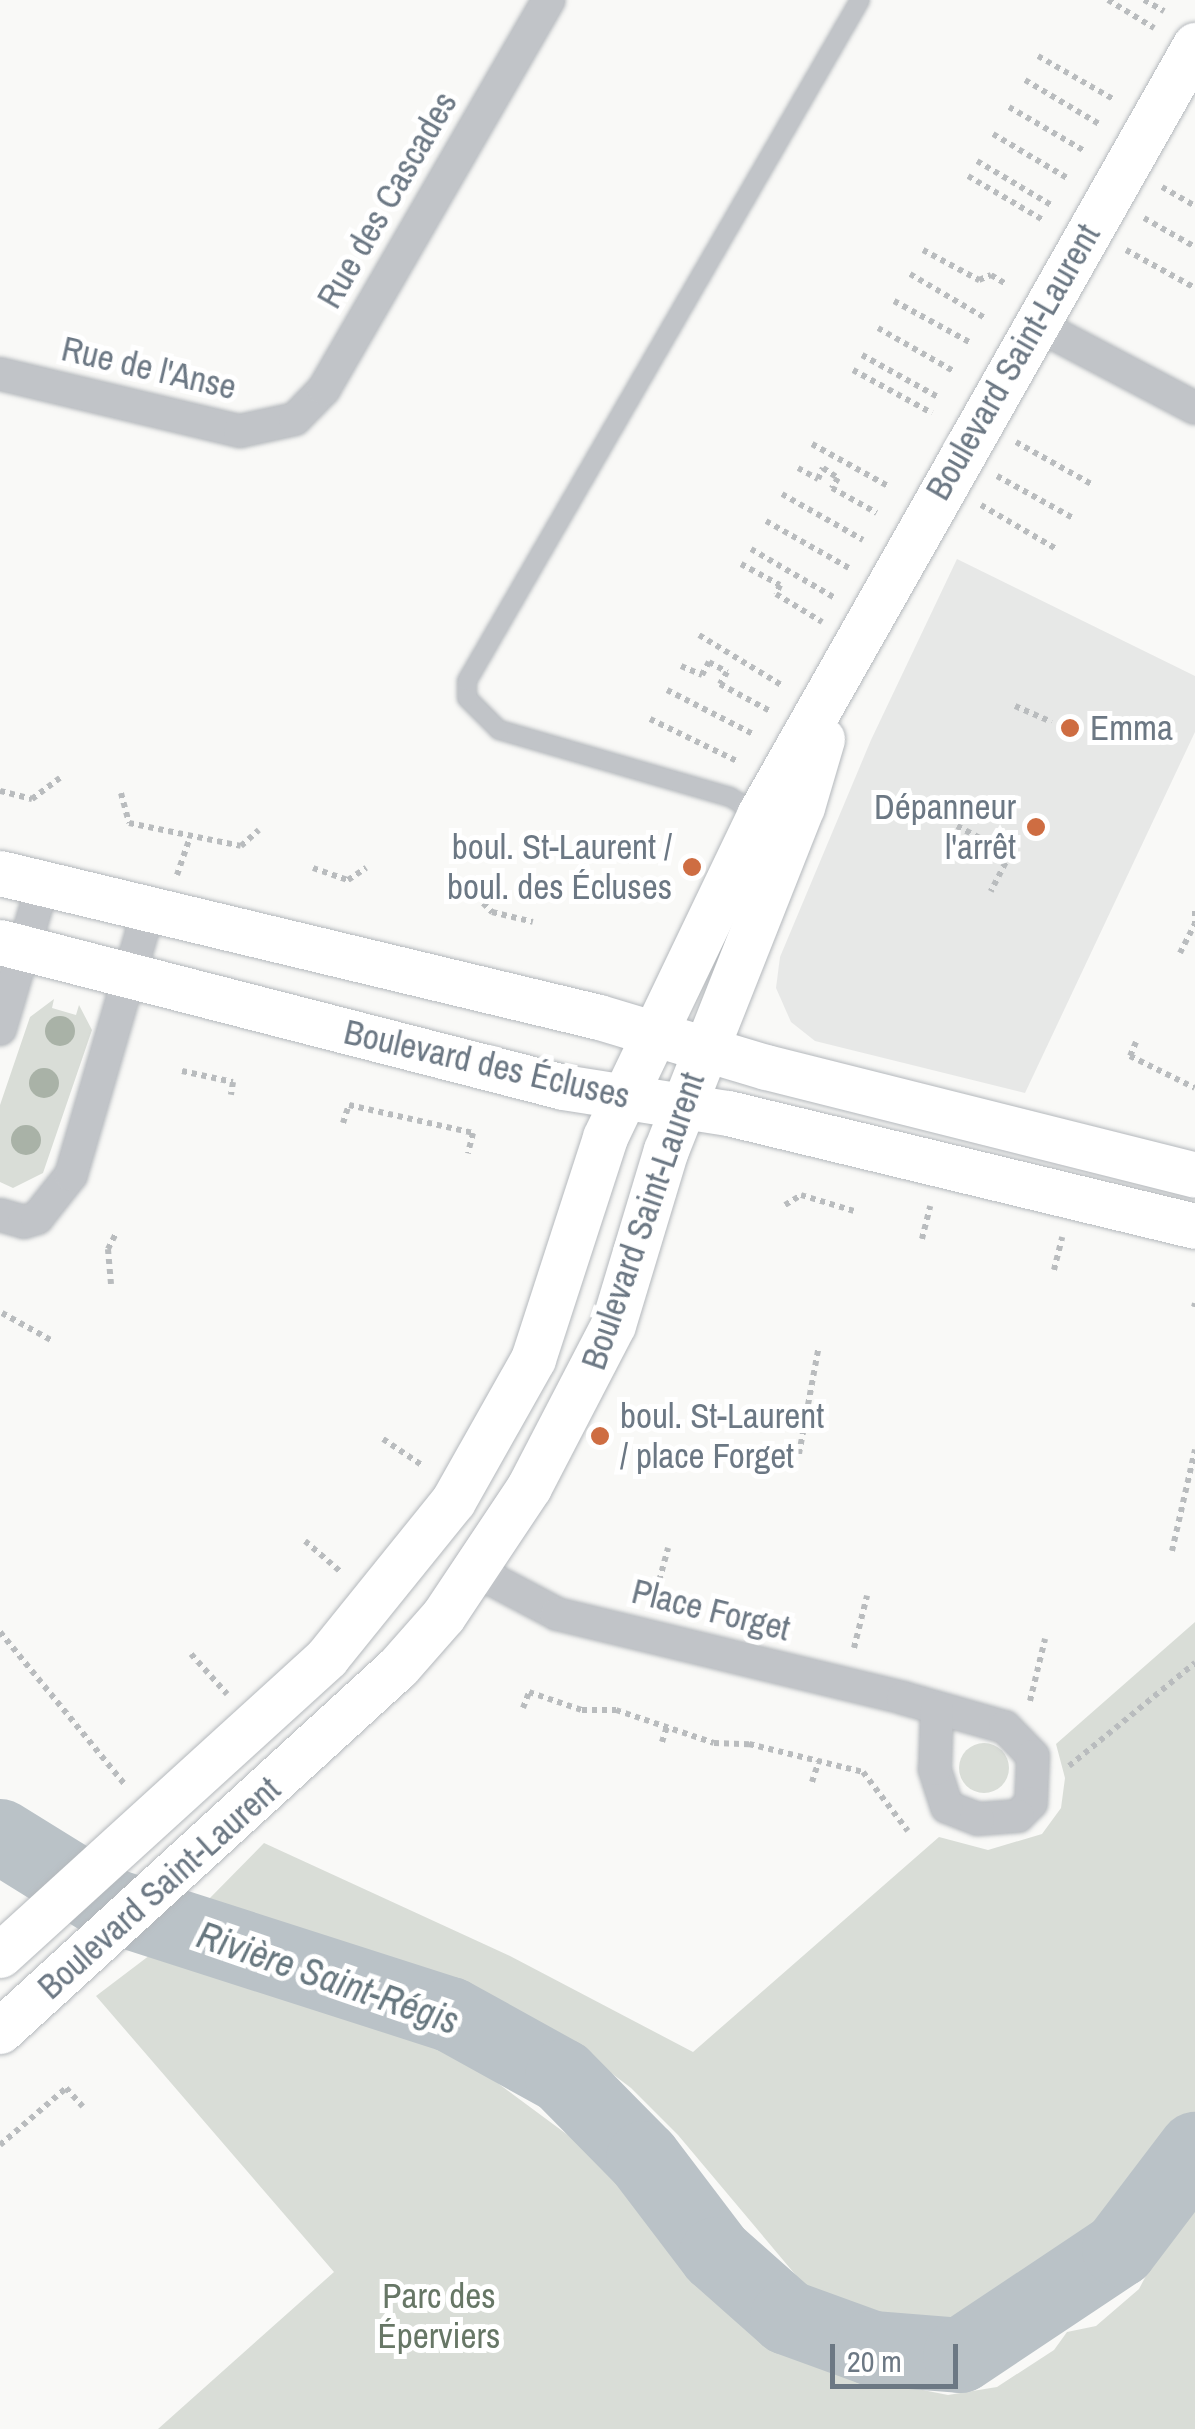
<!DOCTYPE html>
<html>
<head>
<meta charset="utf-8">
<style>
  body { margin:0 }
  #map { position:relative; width:1195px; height:2429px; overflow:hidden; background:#f9f9f7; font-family:"Archivo Narrow",sans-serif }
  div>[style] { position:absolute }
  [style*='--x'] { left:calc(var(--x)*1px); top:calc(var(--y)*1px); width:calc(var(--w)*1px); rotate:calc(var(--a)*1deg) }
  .built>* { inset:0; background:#e7e8e7 }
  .green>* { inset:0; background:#d9ddd7 }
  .round { border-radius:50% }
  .river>* { height:75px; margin:-37.5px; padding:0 37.5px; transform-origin:37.5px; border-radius:37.5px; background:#bac2c7 }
  .path>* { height:6px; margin-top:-3px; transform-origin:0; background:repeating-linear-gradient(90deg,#b9bcbe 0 5px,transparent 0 10px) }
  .roads { filter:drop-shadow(0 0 2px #b4b8bc) drop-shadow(0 0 2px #b4b8bc) }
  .lane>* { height:18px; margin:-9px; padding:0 9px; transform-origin:9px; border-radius:9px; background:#c1c4c8 }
  .street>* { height:32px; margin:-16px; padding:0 16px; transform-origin:16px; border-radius:16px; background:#c1c4c8 }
  .secondary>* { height:45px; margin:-22.5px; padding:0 22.5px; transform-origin:22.5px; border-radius:22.5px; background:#fff }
  .trees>* { width:30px; height:30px; margin:-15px; border-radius:50%; background:#a9b2a7 }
  .dots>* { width:28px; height:28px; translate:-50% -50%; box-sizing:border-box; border:5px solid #fff; border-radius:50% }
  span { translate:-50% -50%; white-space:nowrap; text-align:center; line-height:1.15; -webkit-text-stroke:10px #fff; paint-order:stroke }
  .street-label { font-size:35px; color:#6c7884 }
  .poi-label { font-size:35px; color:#6c7884 }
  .left { translate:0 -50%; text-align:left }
  .right { translate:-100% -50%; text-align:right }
  .park-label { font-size:35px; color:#677766 }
  .water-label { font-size:38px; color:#67777f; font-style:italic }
  .scale { position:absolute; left:830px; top:2344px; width:128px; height:45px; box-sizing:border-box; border:5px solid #6c7884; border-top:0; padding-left:12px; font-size:30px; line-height:35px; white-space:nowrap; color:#6c7884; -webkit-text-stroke:8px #fff; paint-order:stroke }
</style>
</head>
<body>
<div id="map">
  <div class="built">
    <i style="clip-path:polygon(957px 559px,1195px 676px,1195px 732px,1025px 1093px,815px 1041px,791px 1022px,776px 988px,780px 957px,871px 740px)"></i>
  </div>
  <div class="green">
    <i style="clip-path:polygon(54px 999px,52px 1008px,76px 1015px,79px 1005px,92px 1030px,43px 1173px,13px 1188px,0 1182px,0 1105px,30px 1017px)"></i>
    <i style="clip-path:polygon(1195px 1622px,1195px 2122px,1160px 2146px,1076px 2243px,1014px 2291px,952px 2317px,872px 2320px,815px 2298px,678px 2135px,631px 2088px,569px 2041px,476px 1991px,207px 1901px,264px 1843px,510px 1956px,693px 2052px,939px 1837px,988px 1850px,1042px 1834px,1061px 1808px,1065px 1778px,1056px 1744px)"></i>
    <i class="round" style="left:959px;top:1743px;width:50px;height:50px"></i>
    <i style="clip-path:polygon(154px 1952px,292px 1986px,410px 2034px,484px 2073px,611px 2167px,659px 2216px,722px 2300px,837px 2373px,948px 2395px,997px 2387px,1054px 2350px,1067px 2332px,1096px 2326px,1139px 2289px,1195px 2183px,1195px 2429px,158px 2429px,334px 2272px,96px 1996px)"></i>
  </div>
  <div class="river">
    <i style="--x:0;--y:1836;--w:133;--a:31.8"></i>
    <i style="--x:113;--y:1906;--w:354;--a:17.8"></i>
    <i style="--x:450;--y:2014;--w:128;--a:29"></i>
    <i style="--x:562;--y:2076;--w:115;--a:45.4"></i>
    <i style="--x:643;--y:2158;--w:121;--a:52.8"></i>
    <i style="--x:716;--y:2254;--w:95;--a:41.6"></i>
    <i style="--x:787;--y:2317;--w:90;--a:20"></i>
    <i style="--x:872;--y:2348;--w:88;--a:4.5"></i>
    <i style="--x:960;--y:2355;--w:191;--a:-33.7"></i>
    <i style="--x:1119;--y:2249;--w:126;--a:-52.8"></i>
  </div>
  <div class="path">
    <i style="--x:1108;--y:0;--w:54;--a:31.3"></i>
    <i style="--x:1144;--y:0;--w:23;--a:29"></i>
    <i style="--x:1038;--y:56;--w:86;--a:29.8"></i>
    <i style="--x:1025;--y:80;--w:86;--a:30.7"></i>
    <i style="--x:1009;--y:107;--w:86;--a:30.2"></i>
    <i style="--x:993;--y:134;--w:86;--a:30.7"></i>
    <i style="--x:977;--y:161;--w:86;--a:30.7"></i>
    <i style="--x:968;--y:176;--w:87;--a:30.4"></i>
    <i style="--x:1162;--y:187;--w:38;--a:30"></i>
    <i style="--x:1144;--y:218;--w:59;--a:29.6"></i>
    <i style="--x:923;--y:250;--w:64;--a:28.2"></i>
    <i style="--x:979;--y:280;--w:13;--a:-23"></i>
    <i style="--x:991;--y:275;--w:17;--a:31"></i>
    <i style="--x:1126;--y:250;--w:79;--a:28.8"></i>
    <i style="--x:910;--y:274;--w:87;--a:30.4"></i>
    <i style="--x:894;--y:301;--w:88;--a:28.6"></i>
    <i style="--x:878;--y:328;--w:89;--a:29.7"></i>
    <i style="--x:862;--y:355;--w:89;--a:28.9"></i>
    <i style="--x:853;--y:370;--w:90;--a:28.6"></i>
    <i style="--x:1016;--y:442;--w:88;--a:29.2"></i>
    <i style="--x:812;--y:444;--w:89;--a:28.9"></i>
    <i style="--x:798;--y:468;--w:23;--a:29"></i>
    <i style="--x:818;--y:479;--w:12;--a:-66"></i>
    <i style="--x:823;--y:468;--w:18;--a:34"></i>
    <i style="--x:838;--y:478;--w:12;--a:121"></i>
    <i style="--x:832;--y:488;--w:51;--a:29.1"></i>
    <i style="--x:997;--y:476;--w:89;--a:28.9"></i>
    <i style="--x:782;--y:494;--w:93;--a:29.6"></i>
    <i style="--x:981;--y:505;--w:89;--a:30.3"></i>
    <i style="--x:766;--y:521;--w:95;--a:29.5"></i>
    <i style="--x:751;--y:549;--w:97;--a:30.3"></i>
    <i style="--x:741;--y:564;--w:44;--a:28.3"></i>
    <i style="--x:780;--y:585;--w:10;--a:114"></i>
    <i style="--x:776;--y:594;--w:54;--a:31.3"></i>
    <i style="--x:699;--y:635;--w:98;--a:31.3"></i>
    <i style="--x:681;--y:666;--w:23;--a:23"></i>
    <i style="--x:702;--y:675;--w:15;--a:-62"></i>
    <i style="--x:709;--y:662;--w:21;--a:29"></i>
    <i style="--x:727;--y:672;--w:14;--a:120"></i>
    <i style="--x:720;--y:684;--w:57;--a:28.4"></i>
    <i style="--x:667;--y:690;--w:99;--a:27.1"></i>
    <i style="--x:1015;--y:706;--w:40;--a:23.4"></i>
    <i style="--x:650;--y:719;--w:99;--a:25.8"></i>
    <i style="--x:0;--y:791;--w:33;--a:14"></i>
    <i style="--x:32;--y:799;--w:35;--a:-37"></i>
    <i style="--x:121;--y:793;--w:31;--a:75"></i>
    <i style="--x:129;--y:823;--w:114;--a:11.6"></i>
    <i style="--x:241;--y:846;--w:24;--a:-42"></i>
    <i style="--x:957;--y:826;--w:60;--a:27.8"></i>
    <i style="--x:1010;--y:854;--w:42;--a:117.2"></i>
    <i style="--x:313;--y:868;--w:37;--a:19"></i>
    <i style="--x:348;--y:880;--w:22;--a:-34"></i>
    <i style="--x:177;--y:875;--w:40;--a:-71.1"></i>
    <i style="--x:469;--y:889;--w:33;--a:45"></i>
    <i style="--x:492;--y:912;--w:42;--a:13.7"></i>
    <i style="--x:1195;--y:911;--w:12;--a:90"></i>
    <i style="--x:1180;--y:953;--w:33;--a:-63"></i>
    <i style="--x:1136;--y:1042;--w:15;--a:113"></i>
    <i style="--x:1130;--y:1056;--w:72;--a:26.2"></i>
    <i style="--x:182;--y:1071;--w:52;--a:12.2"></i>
    <i style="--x:233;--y:1082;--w:13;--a:99"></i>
    <i style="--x:343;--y:1123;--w:19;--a:-72"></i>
    <i style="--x:349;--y:1105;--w:127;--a:12.7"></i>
    <i style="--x:473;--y:1133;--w:21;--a:104"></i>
    <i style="--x:785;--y:1205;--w:19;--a:-32"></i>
    <i style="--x:801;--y:1195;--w:55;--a:16.8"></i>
    <i style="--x:922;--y:1239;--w:34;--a:-76"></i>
    <i style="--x:1054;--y:1270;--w:34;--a:-76"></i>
    <i style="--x:111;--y:1284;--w:35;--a:-95"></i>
    <i style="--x:108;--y:1249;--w:16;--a:-63"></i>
    <i style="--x:1194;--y:1307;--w:4;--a:-76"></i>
    <i style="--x:2;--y:1313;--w:56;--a:28.9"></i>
    <i style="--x:383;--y:1439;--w:48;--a:34"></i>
    <i style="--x:799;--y:1454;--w:106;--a:-79.6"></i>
    <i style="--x:305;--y:1541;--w:49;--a:40.9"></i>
    <i style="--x:1172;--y:1551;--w:104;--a:-77.2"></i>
    <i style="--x:654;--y:1600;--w:54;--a:-74.9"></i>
    <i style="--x:0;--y:1632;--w:199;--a:50.7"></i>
    <i style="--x:854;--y:1648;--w:54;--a:-76"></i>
    <i style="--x:191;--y:1654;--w:54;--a:48"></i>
    <i style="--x:1030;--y:1701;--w:64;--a:-76.4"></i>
    <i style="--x:523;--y:1708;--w:17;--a:-69"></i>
    <i style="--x:529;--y:1692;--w:56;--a:18.8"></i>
    <i style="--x:582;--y:1710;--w:34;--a:0"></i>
    <i style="--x:616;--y:1710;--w:103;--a:18.6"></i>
    <i style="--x:714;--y:1743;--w:35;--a:2"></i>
    <i style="--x:749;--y:1744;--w:117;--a:13.8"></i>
    <i style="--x:863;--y:1772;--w:74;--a:52.7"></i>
    <i style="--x:662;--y:1742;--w:16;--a:-72"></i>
    <i style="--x:1069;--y:1766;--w:163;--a:-39.3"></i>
    <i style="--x:812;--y:1782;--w:22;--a:-72"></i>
    <i style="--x:0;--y:2145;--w:87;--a:-40.8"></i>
    <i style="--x:66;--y:2088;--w:25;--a:48"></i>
  </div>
  <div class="roads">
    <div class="lane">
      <i style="--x:759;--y:815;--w:34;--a:-148"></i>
      <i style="--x:730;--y:797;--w:241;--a:-163.8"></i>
      <i style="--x:499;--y:730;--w:45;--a:-135"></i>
      <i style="--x:467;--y:698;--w:17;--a:-90"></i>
      <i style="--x:467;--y:681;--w:786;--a:-60.01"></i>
    </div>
    <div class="street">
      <i style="--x:1034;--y:323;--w:182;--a:27.8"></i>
      <i style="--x:0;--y:374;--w:247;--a:13.4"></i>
      <i style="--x:240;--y:431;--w:56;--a:-12.3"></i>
      <i style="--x:295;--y:419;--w:42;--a:-46"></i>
      <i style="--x:324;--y:389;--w:449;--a:-60"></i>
      <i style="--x:0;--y:1029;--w:151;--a:-73.5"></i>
      <i style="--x:0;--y:1215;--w:25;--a:16"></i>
      <i style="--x:24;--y:1222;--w:14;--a:-17"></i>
      <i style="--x:37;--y:1218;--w:55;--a:-51.7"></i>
      <i style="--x:71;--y:1175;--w:277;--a:-73.7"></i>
      <i style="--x:474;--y:1570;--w:94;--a:27.9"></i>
      <i style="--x:557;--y:1614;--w:356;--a:13.6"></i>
      <i style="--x:903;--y:1698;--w:106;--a:15.9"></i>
      <i style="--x:1005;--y:1727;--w:40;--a:46"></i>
      <i style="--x:1033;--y:1756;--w:47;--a:92.4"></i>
      <i style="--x:1031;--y:1803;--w:18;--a:135"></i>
      <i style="--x:1018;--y:1816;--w:40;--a:175.7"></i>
      <i style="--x:978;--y:1819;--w:33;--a:-159"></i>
      <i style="--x:947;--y:1807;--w:40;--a:-108"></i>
      <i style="--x:935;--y:1769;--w:61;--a:-88.1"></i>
    </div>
    <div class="secondary">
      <i style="--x:0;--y:873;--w:616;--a:13.52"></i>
      <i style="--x:599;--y:1017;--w:174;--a:16.7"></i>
      <i style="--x:766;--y:1067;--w:442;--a:14.1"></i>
      <i style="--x:0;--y:942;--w:581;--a:14.44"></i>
      <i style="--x:563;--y:1087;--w:167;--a:9"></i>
      <i style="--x:728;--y:1113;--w:480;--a:13.6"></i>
      <i style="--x:0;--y:1955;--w:442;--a:-42.3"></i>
      <i style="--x:327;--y:1657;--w:201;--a:-51.1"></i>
      <i style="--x:453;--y:1501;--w:163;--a:-60.6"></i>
      <i style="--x:533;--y:1359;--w:233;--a:-72"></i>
      <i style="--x:605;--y:1137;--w:357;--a:-64.4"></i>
      <i style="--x:759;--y:815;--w:885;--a:-60.48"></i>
      <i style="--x:0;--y:2031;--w:539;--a:-42.45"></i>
      <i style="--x:398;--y:1667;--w:68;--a:-48.6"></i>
      <i style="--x:443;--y:1616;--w:155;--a:-56.3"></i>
      <i style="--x:529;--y:1487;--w:182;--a:-62.6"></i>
      <i style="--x:613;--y:1325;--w:183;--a:-73.2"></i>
      <i style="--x:666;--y:1150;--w:369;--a:-68.4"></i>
      <i style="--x:802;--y:807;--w:71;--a:-73.6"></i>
    </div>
  </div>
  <div class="trees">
    <i style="left:60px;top:1031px"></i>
    <i style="left:44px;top:1083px"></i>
    <i style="left:26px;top:1140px"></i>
  </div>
  <div class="dots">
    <i style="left:1070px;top:728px;background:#ce6d42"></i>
    <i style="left:1036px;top:827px;background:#ce6d42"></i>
    <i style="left:692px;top:867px;background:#ce6d42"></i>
    <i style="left:600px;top:1436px;background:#ce6d42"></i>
  </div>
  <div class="street-label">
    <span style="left:387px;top:200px;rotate:-60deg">Rue des Cascades</span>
    <span style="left:1013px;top:362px;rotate:-60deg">Boulevard Saint-Laurent</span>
    <span style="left:149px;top:368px;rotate:13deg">Rue de l'Anse</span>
    <span style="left:487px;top:1064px;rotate:13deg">Boulevard des Écluses</span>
    <span style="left:643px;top:1221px;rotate:-71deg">Boulevard Saint-Laurent</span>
    <span style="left:711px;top:1610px;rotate:14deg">Place Forget</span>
    <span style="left:159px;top:1888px;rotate:-42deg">Boulevard Saint-Laurent</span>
  </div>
  <div class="poi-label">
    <span class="left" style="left:1090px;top:728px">Emma</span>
    <span class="right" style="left:1016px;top:827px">Dépanneur<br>l'arrêt</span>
    <span class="right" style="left:672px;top:867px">boul. St-Laurent /<br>boul. des Écluses</span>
    <span class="left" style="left:620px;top:1436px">boul. St-Laurent<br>/ place Forget</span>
  </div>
  <div class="park-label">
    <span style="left:439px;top:2316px">Parc des<br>Éperviers</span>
  </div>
  <div class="water-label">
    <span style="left:328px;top:1978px;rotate:19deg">Rivière Saint-Régis</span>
  </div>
  <div class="scale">20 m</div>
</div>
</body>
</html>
